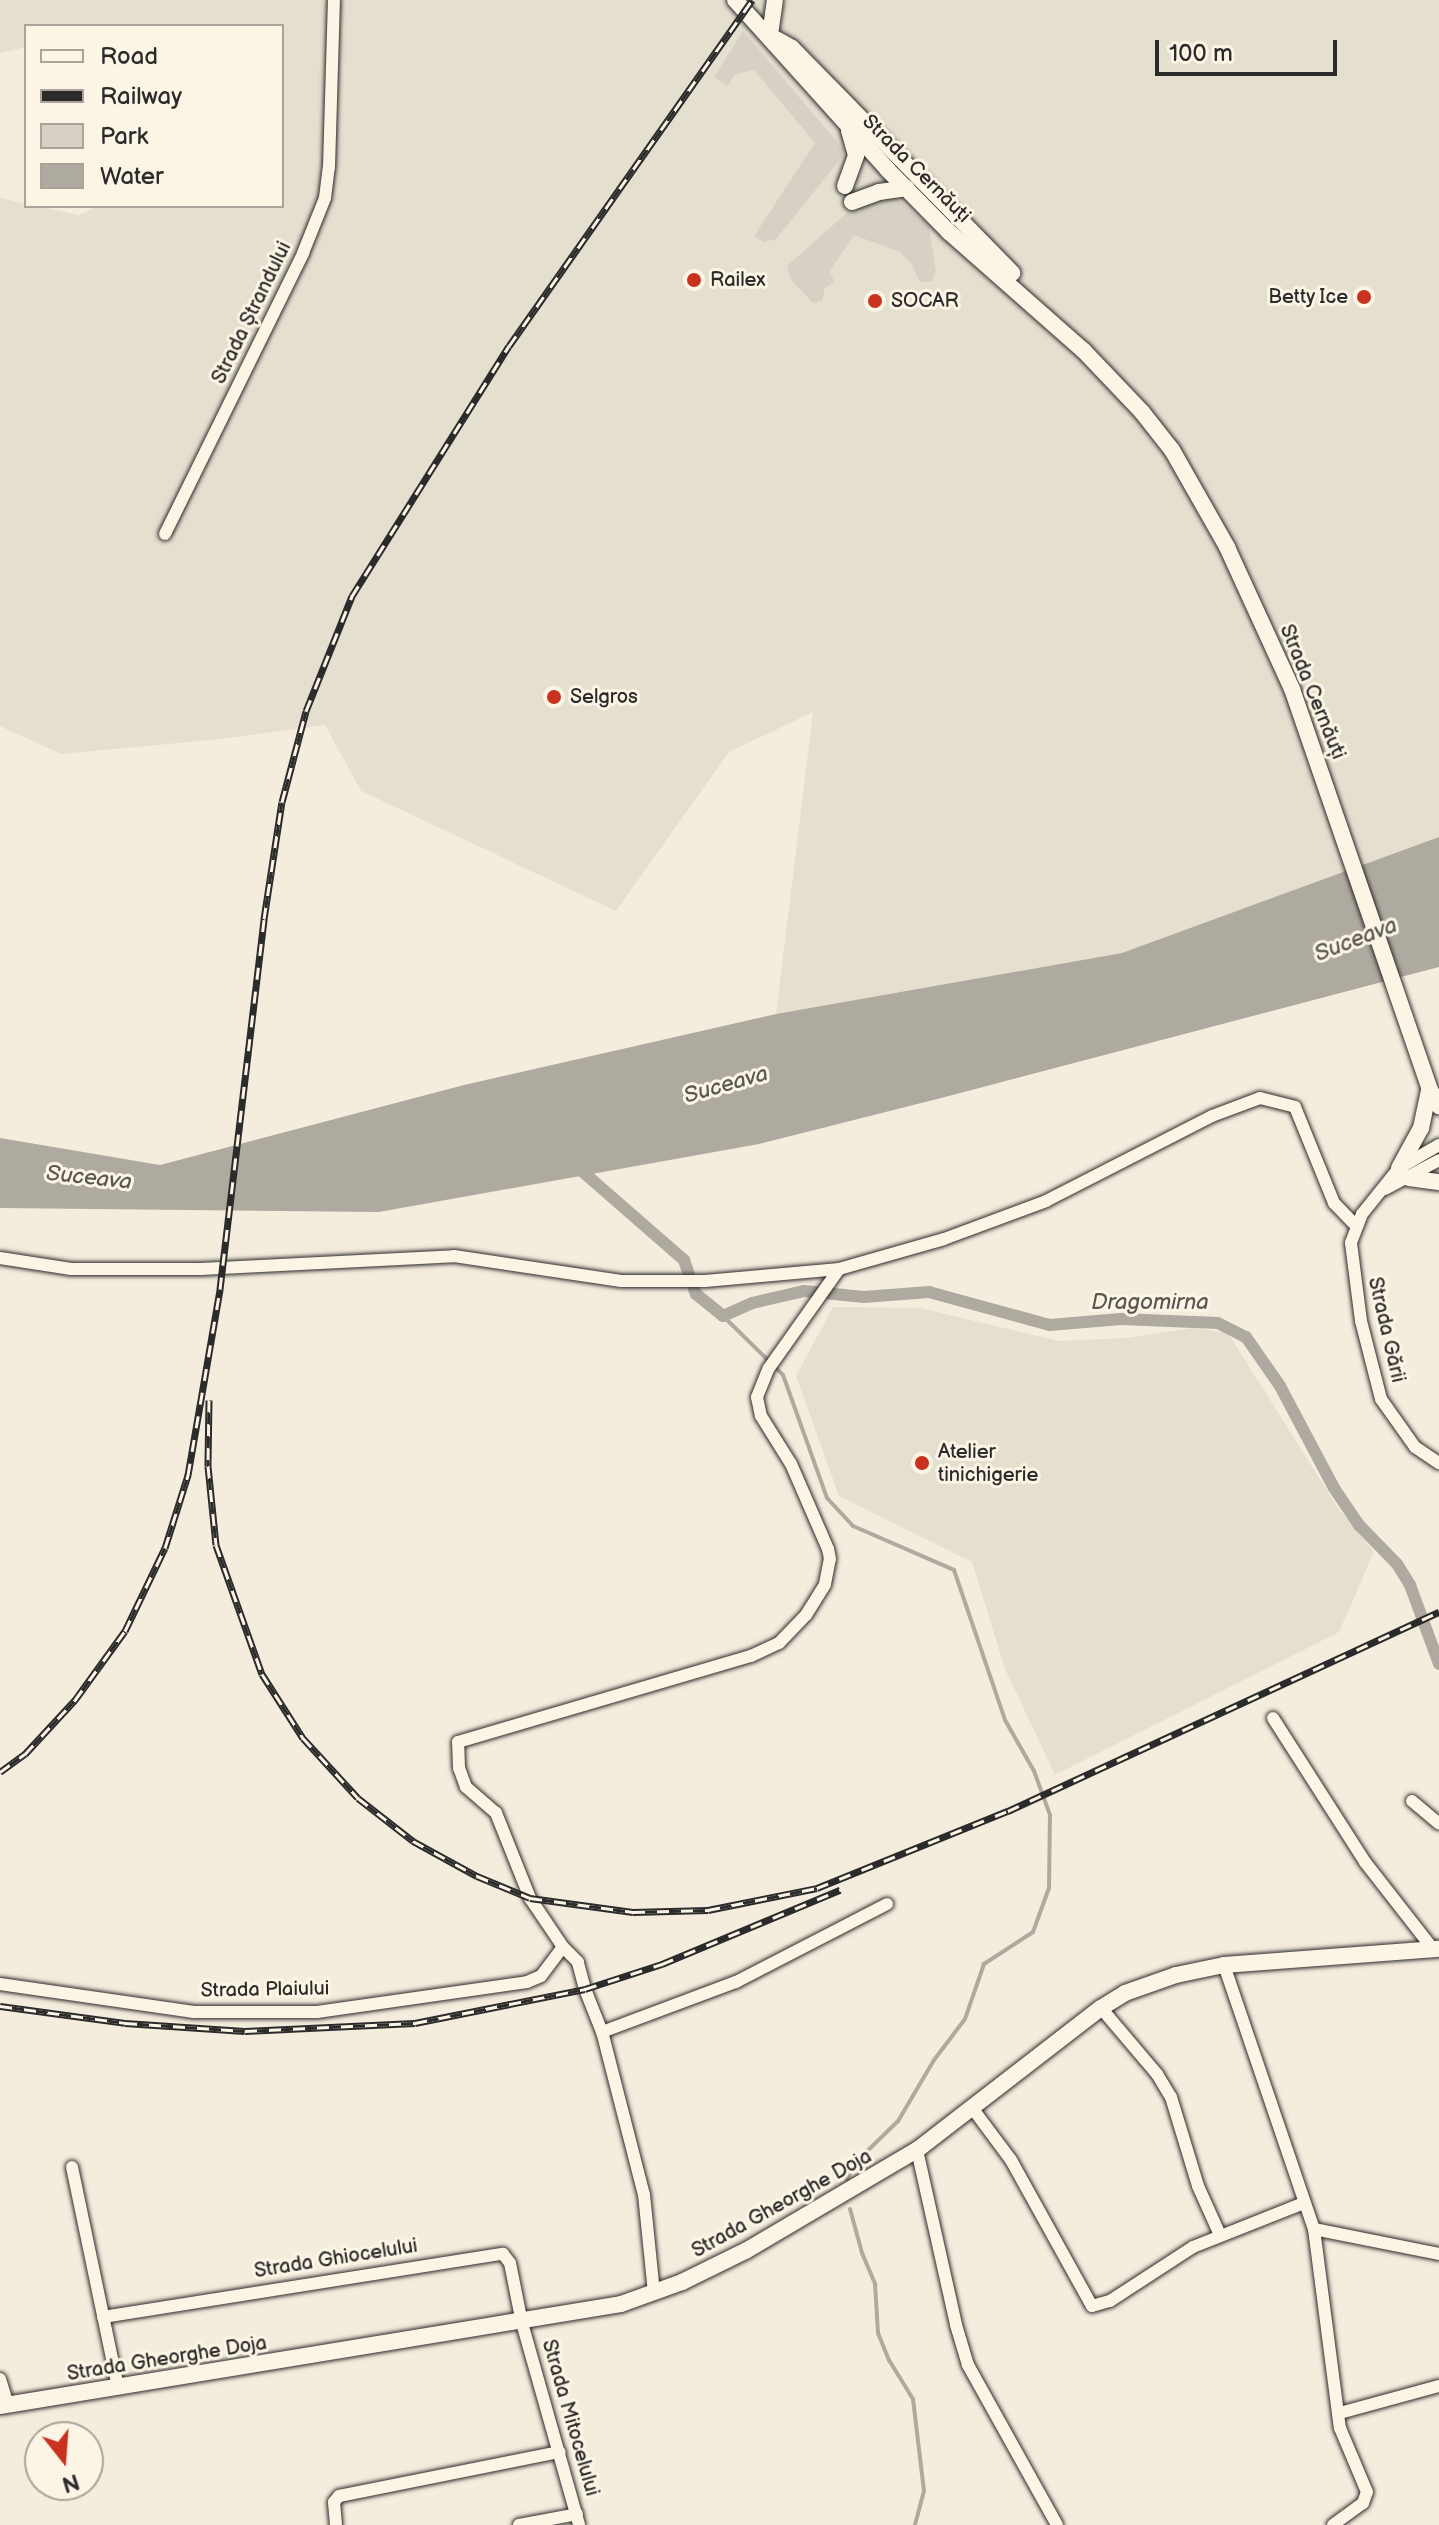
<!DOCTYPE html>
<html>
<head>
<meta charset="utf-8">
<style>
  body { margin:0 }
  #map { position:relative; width:1439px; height:2525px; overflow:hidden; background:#f4edde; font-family:"Balsamiq Sans",sans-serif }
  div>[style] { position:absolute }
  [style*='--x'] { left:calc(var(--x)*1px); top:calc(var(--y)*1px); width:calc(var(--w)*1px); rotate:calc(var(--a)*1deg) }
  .built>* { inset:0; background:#e5dfd0 }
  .green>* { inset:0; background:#d6d1c4 }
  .water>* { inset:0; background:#afaaa0 }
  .stream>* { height:4px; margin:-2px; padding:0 2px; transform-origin:2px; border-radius:2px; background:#afaaa0 }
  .canal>* { height:12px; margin:-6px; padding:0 6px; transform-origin:6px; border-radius:6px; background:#afaaa0 }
  .roads { filter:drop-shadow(0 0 2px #2b2b2b) drop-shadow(0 0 2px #2b2b2b) }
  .minor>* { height:12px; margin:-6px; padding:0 6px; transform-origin:6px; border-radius:6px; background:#fcf5e5 }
  .major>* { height:16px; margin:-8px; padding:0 8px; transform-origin:8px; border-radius:8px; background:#fcf5e5 }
  .rail>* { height:7px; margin-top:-3.5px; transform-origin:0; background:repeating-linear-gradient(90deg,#fcf5e5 0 12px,#2b2b2b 0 24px); box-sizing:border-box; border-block:2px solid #2b2b2b }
  .dots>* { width:22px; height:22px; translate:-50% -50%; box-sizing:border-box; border:4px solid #fcf5e5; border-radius:50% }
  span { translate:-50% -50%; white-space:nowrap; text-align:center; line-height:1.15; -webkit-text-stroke:6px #fcf5e5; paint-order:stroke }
  .street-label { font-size:20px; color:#2b2b2b }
  .poi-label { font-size:20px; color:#2b2b2b }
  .left { translate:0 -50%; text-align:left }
  .right { translate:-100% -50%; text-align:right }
  .water-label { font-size:22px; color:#595754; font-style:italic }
  .legend { position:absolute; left:24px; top:24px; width:260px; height:184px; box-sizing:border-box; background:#fcf5e5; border:2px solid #a8a49b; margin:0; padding:10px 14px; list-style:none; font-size:24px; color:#2b2b2b }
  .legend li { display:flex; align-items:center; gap:16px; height:40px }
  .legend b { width:40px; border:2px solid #a8a49b }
  .north { position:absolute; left:24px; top:2421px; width:80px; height:80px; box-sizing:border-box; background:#fcf5e5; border:2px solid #a8a49b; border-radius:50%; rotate:163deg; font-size:22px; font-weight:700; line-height:32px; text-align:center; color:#2b2b2b }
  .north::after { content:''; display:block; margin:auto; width:28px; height:36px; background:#c8321e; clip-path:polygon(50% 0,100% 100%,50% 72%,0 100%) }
  .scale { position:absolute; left:1155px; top:40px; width:182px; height:36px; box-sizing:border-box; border:4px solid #2b2b2b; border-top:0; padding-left:10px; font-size:24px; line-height:28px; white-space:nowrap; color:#2b2b2b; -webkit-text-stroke:6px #fcf5e5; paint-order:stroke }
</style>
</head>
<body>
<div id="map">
  <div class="built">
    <i style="clip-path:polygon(0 0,1439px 0,1439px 837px,1122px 953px,776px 1014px,813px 712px,729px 752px,616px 911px,361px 791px,325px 725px,221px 739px,61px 754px,0 726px,0 198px,79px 215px,98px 206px,282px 206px,282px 26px,26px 26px,26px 47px,0 53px)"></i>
    <i style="clip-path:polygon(833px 1307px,920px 1308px,1059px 1341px,1125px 1338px,1194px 1328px,1228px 1333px,1338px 1508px,1374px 1552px,1339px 1632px,1055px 1775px,1005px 1669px,972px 1562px,839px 1496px,796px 1376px)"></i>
  </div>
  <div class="green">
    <i style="clip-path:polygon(743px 31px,844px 150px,842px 157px,776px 239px,764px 242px,754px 236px,815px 143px,754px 70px,735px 74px,728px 86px,714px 77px)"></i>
    <i style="clip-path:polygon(893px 195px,929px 227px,936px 272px,932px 281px,920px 282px,911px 263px,900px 252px,854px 235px,829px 272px,835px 282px,825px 288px,822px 301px,813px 303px,791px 280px,787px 266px,849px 211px,873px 199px)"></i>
  </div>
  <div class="water">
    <i style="clip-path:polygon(1439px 837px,1439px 967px,945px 1097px,759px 1144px,379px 1212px,0 1208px,0 1138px,160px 1165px,464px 1085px,776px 1014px,1122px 953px)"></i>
  </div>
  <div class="stream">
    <i style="--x:723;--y:1316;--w:84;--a:44.5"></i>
    <i style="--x:783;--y:1375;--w:131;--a:70.3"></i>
    <i style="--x:827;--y:1498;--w:38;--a:47"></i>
    <i style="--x:853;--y:1526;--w:110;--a:23.5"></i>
    <i style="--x:954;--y:1570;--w:158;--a:71.2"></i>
    <i style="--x:1005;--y:1720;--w:59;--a:60.4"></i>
    <i style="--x:1034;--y:1771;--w:47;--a:70"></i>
    <i style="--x:1050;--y:1815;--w:73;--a:90.8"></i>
    <i style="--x:1049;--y:1888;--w:47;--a:110"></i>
    <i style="--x:1033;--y:1932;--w:59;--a:146.9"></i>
    <i style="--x:984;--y:1964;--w:58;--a:109.1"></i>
    <i style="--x:965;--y:2019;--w:51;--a:127.1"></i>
    <i style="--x:934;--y:2060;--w:71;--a:120.5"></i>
    <i style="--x:898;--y:2121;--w:57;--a:135.7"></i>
    <i style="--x:857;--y:2161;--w:21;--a:119"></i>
    <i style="--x:850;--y:2209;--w:46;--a:74.7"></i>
    <i style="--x:862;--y:2253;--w:34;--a:67"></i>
    <i style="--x:875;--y:2284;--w:49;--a:86.5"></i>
    <i style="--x:878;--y:2333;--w:29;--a:68"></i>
    <i style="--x:889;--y:2360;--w:46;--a:58.4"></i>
    <i style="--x:913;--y:2399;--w:93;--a:83.2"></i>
    <i style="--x:924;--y:2491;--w:35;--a:105"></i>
  </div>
  <div class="canal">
    <i style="--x:575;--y:1165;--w:145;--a:41.1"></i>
    <i style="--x:684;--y:1260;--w:36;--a:71"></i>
    <i style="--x:696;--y:1294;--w:35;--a:39"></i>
    <i style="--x:723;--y:1316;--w:32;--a:-24"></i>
    <i style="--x:752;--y:1303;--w:53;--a:-13"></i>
    <i style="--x:804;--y:1291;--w:60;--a:5.7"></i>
    <i style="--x:864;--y:1297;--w:65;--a:-4.4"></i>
    <i style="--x:929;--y:1292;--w:125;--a:15.3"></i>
    <i style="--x:1050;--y:1325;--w:71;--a:-4.8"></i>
    <i style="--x:1121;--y:1319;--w:97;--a:2.4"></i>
    <i style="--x:1218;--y:1323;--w:31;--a:27"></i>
    <i style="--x:1246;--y:1337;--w:60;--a:55.2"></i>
    <i style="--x:1280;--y:1386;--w:115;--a:62.1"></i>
    <i style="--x:1334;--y:1488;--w:45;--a:56"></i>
    <i style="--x:1359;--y:1525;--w:54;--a:45.7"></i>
    <i style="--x:1397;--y:1564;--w:25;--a:58"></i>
    <i style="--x:1410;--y:1585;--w:84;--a:69.8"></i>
  </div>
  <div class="roads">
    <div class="minor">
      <i style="--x:165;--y:534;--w:313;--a:-63.8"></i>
      <i style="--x:303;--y:253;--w:59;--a:-68.2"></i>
      <i style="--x:325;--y:198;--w:31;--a:-83"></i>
      <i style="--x:329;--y:167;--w:167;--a:-88.3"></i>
      <i style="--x:1439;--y:1145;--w:46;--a:150.1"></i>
      <i style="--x:1399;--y:1168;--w:59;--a:128.8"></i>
      <i style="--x:1362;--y:1214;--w:31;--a:111"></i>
      <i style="--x:1351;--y:1243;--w:79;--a:82.7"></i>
      <i style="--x:1361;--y:1321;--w:81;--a:75.6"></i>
      <i style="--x:1381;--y:1399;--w:59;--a:54.7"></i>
      <i style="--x:1415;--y:1447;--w:29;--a:34"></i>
      <i style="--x:1385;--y:1189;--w:61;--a:-28.2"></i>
      <i style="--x:0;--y:1258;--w:72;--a:8.8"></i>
      <i style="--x:71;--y:1269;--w:130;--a:0"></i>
      <i style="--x:201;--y:1269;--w:253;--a:-2.9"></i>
      <i style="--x:454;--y:1256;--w:169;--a:8.5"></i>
      <i style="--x:621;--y:1281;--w:84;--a:0"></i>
      <i style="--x:705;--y:1281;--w:135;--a:-5.1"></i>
      <i style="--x:839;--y:1269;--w:109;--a:-15.9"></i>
      <i style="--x:944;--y:1239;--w:109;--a:-20.4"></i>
      <i style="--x:1046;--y:1201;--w:186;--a:-27.1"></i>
      <i style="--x:1212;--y:1116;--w:51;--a:-20.6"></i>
      <i style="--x:1260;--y:1098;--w:36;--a:14"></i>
      <i style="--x:1295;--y:1107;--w:104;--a:67.9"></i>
      <i style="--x:1334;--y:1203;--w:32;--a:46"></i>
      <i style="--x:1273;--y:1718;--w:171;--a:57.4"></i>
      <i style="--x:1365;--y:1862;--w:110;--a:52"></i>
      <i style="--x:1412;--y:1801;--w:35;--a:40"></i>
      <i style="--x:1224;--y:1965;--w:279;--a:71.2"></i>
      <i style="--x:1314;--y:2229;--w:201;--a:82.6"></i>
      <i style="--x:1340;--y:2428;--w:69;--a:67.1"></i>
      <i style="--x:1367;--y:2492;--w:12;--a:110"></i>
      <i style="--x:1363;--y:2503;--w:37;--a:144"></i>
      <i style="--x:0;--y:1984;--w:196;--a:8.2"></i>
      <i style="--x:194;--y:2012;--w:123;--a:0"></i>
      <i style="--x:317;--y:2012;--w:212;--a:-8.1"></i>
      <i style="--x:527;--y:1982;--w:15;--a:-23"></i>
      <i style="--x:541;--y:1976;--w:36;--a:-53"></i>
      <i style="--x:1101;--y:2008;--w:87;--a:49.7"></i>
      <i style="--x:1157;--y:2074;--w:27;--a:59"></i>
      <i style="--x:1171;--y:2097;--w:93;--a:73.1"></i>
      <i style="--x:1198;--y:2186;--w:54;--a:65.8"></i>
      <i style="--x:602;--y:2032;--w:143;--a:-20.5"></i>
      <i style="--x:736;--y:1982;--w:170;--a:-27.3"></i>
      <i style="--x:973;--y:2109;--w:64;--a:53.3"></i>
      <i style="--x:1011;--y:2160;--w:167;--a:61"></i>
      <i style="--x:1092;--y:2306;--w:19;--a:-16"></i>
      <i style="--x:1110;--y:2301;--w:99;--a:-33"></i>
      <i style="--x:1193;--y:2247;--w:119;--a:-21.6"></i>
      <i style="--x:917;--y:2150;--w:179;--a:77.4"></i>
      <i style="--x:956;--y:2325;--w:42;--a:73.3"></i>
      <i style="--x:968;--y:2365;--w:183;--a:60.9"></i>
      <i style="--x:72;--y:2167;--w:225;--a:78.2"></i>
      <i style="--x:1314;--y:2229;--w:127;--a:11.3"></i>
      <i style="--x:654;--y:2293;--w:99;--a:-95.8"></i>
      <i style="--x:644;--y:2195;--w:168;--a:-104.4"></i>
      <i style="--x:602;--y:2032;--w:46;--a:-111.6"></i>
      <i style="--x:585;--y:1989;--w:28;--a:-105"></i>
      <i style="--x:578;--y:1962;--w:21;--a:-135"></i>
      <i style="--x:563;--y:1947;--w:59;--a:-124"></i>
      <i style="--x:530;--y:1898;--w:92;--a:-111.8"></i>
      <i style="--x:496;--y:1813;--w:40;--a:-139"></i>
      <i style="--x:466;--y:1787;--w:20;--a:-110"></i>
      <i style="--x:459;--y:1768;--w:26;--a:-92"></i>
      <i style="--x:458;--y:1742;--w:305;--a:-16.4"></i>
      <i style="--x:751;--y:1656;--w:31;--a:-25"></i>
      <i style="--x:779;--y:1643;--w:39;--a:-46"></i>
      <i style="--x:806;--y:1615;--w:36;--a:-58"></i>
      <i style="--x:825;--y:1584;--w:25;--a:-79"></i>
      <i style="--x:830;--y:1559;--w:10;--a:-101"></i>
      <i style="--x:828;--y:1549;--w:93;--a:-113.5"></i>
      <i style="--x:791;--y:1464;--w:57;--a:-122"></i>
      <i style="--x:761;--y:1416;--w:19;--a:-102"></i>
      <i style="--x:757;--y:1397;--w:31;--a:-68"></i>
      <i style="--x:769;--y:1368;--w:121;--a:-54.7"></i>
      <i style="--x:103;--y:2317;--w:405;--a:-9"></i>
      <i style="--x:503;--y:2254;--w:11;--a:52"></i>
      <i style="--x:510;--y:2263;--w:61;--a:78.7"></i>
      <i style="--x:522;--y:2323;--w:210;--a:74.2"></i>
      <i style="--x:0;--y:2379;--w:27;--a:73"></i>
      <i style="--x:1340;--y:2413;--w:103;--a:-15.3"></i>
      <i style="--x:336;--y:2525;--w:23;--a:-95"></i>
      <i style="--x:334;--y:2502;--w:8;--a:-50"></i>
      <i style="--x:339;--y:2496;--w:225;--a:-11.3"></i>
      <i style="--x:519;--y:2525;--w:59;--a:-10.7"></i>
    </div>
    <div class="major">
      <i style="--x:735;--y:0;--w:229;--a:48"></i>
      <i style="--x:888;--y:170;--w:87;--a:45.5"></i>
      <i style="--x:949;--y:232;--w:179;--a:41.4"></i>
      <i style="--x:1083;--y:350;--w:86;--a:46.4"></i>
      <i style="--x:1142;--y:412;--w:48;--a:51.7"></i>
      <i style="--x:1172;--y:450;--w:112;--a:60.4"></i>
      <i style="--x:1227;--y:547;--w:156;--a:65.4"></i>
      <i style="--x:1292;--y:689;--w:422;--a:71"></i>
      <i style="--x:1429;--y:1088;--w:21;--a:61"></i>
      <i style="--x:770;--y:35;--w:35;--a:-82"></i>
      <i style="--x:776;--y:39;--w:18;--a:29"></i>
      <i style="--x:792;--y:48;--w:315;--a:45.6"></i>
      <i style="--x:845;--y:186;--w:33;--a:-70"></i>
      <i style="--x:856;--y:155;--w:26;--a:-106"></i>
      <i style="--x:852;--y:202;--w:29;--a:-20"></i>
      <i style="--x:879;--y:192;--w:28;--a:-8"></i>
      <i style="--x:1399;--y:1168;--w:46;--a:-61.2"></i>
      <i style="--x:1421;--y:1128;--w:39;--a:-78"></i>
      <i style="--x:1409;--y:1178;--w:30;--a:8"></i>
      <i style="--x:0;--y:2406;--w:629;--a:-9.33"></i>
      <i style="--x:621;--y:2304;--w:65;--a:-19.8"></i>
      <i style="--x:682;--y:2282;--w:72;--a:-26.2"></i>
      <i style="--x:747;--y:2250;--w:197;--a:-30.5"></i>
      <i style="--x:917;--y:2150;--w:232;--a:-37.7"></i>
      <i style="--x:1101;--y:2008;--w:28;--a:-32"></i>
      <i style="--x:1125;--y:1993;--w:54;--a:-19.4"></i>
      <i style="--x:1176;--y:1975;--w:49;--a:-11.8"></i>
      <i style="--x:1224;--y:1965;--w:216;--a:-4.3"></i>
    </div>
  </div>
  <div class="rail">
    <i style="--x:209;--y:1400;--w:66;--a:90.9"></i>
    <i style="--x:208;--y:1466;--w:79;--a:84.2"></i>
    <i style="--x:216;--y:1545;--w:137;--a:70.4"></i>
    <i style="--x:262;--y:1674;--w:76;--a:57.4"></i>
    <i style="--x:303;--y:1738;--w:81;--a:47.5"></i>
    <i style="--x:358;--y:1798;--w:70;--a:38"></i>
    <i style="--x:413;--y:1841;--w:73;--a:28.7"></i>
    <i style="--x:477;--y:1876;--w:57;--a:22.5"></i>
    <i style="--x:530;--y:1898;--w:104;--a:7.7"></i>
    <i style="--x:633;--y:1912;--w:75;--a:-1.5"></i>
    <i style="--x:708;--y:1910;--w:111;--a:-11.4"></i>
    <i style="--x:817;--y:1888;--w:206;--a:-22"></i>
    <i style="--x:1008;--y:1811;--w:475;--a:-24.8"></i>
    <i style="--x:0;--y:1772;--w:31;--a:-36"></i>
    <i style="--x:25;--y:1754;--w:74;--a:-47.2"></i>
    <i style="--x:75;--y:1700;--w:85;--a:-54.1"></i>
    <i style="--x:125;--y:1631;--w:92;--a:-64.3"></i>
    <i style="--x:165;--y:1548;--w:77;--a:-72.5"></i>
    <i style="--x:188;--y:1475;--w:189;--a:-80.2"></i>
    <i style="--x:220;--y:1289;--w:373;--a:-83.2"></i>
    <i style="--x:264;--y:919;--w:118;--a:-81.3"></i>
    <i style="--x:282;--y:802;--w:94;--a:-75.2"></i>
    <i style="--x:306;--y:711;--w:124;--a:-68.2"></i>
    <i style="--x:352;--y:596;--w:295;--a:-57.9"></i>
    <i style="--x:509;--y:346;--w:423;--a:-54.9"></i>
    <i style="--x:0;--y:2006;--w:126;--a:7.7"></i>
    <i style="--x:125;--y:2023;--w:120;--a:3.8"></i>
    <i style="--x:245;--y:2031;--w:170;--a:-2.7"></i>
    <i style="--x:415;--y:2023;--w:173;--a:-11.3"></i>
    <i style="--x:585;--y:1989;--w:81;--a:-18"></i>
    <i style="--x:662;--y:1964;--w:193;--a:-22.6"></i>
  </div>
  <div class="dots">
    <i style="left:694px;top:280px;background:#c8321e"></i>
    <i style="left:1364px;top:297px;background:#c8321e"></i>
    <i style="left:875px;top:301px;background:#c8321e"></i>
    <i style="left:554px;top:697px;background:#c8321e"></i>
    <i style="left:922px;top:1463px;background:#c8321e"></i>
  </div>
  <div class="street-label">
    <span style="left:916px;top:169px;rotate:45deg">Strada Cernăuți</span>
    <span style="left:252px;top:313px;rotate:-64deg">Strada Ștrandului</span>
    <span style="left:1312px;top:692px;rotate:68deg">Strada Cernăuți</span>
    <span style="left:1386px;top:1330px;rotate:77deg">Strada Gării</span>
    <span style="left:265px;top:1990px;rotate:-1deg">Strada Plaiului</span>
    <span style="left:782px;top:2204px;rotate:-29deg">Strada Gheorghe Doja</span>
    <span style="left:336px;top:2259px;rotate:-9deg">Strada Ghiocelului</span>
    <span style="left:167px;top:2359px;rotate:-9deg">Strada Gheorghe Doja</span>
    <span style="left:570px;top:2418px;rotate:74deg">Strada Mitocelului</span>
  </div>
  <div class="poi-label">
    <span class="left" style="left:710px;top:280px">Railex</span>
    <span class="right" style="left:1348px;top:297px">Betty Ice</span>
    <span class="left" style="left:891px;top:301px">SOCAR</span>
    <span class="left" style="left:570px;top:697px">Selgros</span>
    <span class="left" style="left:938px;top:1464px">Atelier<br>tinichigerie</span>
  </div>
  <div class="water-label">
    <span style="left:1356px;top:940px;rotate:-21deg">Suceava</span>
    <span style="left:726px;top:1085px;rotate:-16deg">Suceava</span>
    <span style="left:89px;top:1178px;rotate:6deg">Suceava</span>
    <span style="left:1150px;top:1303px">Dragomirna</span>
  </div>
  <ul class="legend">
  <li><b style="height:10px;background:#fcf5e5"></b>Road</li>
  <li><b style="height:10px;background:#2b2b2b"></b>Railway</li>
  <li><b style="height:22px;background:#d6d1c4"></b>Park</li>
  <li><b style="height:22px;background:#afaaa0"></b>Water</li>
  </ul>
  <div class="north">N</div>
  <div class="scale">100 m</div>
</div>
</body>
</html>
